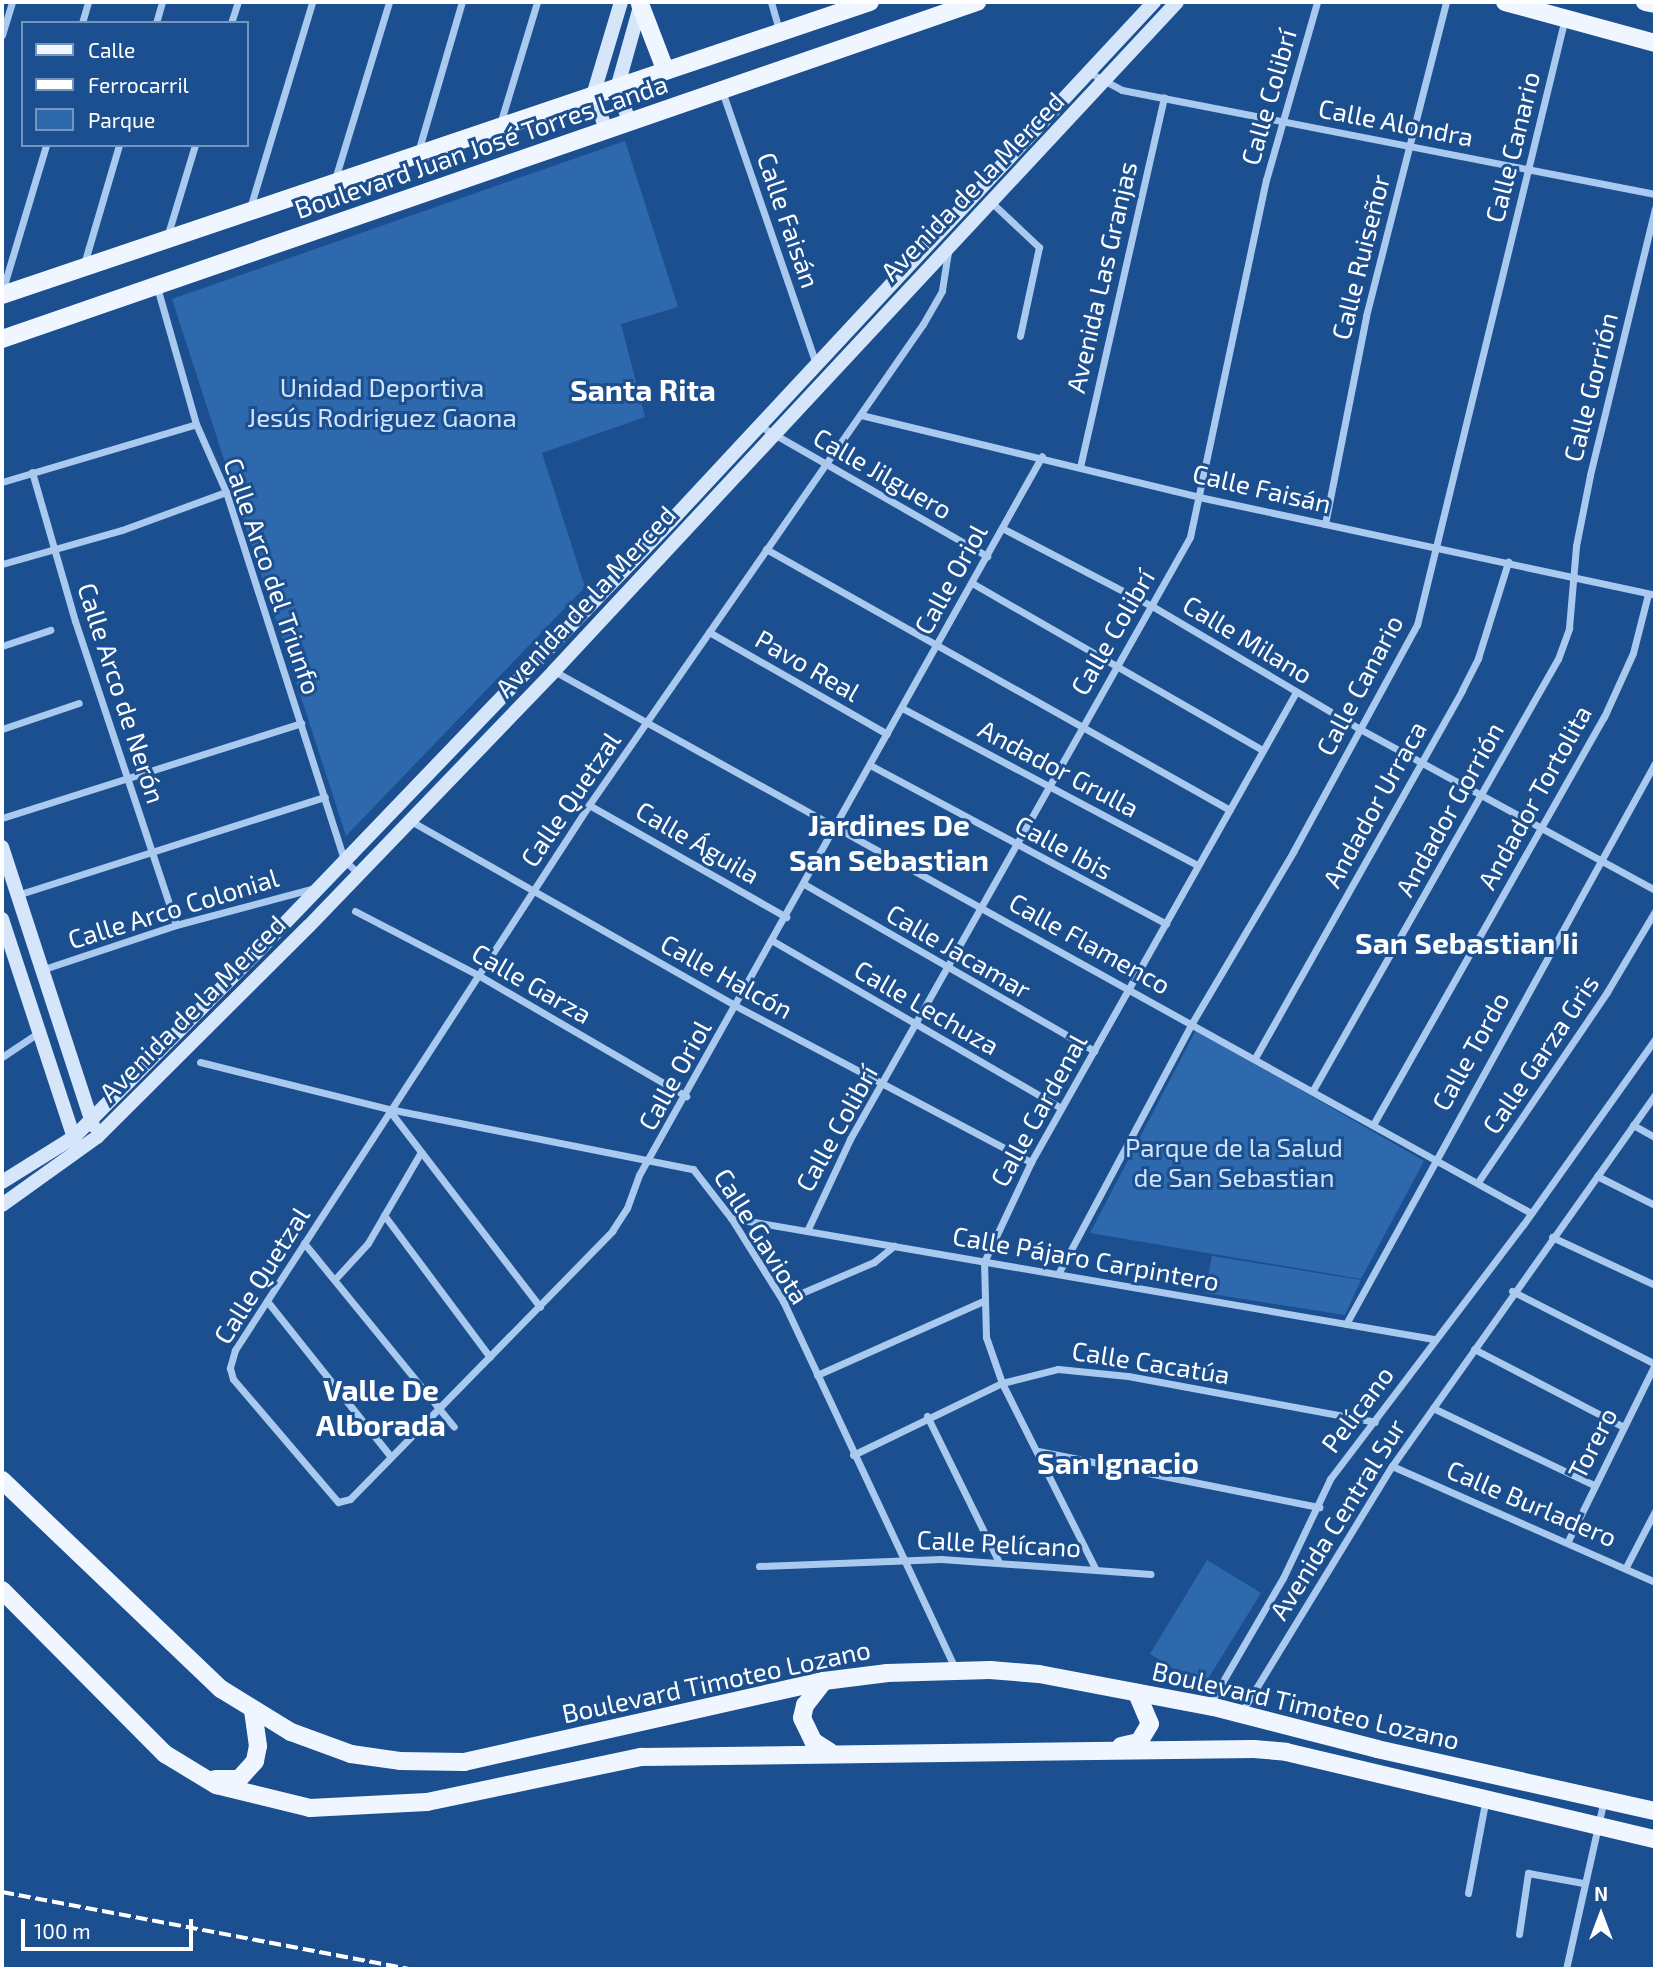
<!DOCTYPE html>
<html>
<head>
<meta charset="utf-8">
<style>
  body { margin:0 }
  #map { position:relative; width:1657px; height:1971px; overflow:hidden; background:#1b4f8f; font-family:"Exo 2",sans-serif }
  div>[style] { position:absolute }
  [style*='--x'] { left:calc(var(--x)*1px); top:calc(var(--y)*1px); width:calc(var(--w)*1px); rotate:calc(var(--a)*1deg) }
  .green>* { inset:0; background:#2e69ad }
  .street>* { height:7px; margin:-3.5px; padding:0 3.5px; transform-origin:3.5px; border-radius:3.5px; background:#a9c9ee }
  .secondary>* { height:14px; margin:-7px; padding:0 7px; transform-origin:7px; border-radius:7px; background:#d6e6fa }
  .primary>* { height:18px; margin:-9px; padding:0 9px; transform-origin:9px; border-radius:9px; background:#f0f6ff }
  .rail>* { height:3.5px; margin-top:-1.75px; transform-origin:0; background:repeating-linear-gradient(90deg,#fff 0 12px,transparent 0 17px) }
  span { translate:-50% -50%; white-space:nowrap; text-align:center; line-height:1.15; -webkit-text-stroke:6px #1b4f8f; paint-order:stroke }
  .street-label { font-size:26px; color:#fff }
  .park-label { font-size:26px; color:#cfe3fa }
  .quarter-label { font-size:30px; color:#fff; font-weight:700 }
  .frame { position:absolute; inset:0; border:4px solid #fff; pointer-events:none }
  .legend { position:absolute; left:21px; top:21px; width:228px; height:126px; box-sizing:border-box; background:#1b4f8f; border:2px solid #7695bc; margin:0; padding:9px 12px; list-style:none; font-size:21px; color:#fff }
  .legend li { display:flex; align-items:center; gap:14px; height:35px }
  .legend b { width:35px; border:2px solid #7695bc }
  .north { position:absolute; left:1566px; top:1880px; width:70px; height:70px; -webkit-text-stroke:5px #1b4f8f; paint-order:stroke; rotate:0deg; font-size:19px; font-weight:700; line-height:28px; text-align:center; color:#fff }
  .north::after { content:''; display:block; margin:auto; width:24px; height:32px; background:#fff; clip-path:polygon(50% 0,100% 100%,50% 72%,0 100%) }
  .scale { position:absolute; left:21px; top:1919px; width:172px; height:32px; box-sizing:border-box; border:4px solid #fff; border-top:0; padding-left:9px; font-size:21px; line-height:24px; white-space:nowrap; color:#fff; -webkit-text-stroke:5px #1b4f8f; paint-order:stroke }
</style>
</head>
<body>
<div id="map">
  <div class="green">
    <i style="clip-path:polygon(625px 141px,678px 307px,621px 324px,645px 417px,542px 453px,585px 587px,346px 836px,172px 299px)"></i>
    <i style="clip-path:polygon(1196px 1030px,1424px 1161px,1361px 1279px,1090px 1233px)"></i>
    <i style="clip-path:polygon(1212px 1256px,1361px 1280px,1345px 1315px,1205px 1293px)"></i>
    <i style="clip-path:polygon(1207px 1560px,1261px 1593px,1203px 1687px,1150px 1654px)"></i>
  </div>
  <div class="street">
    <i style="--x:771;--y:2;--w:29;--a:74"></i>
    <i style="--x:82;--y:23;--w:22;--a:-74"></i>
    <i style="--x:156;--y:23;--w:22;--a:-74"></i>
    <i style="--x:231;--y:23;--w:22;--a:-72"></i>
    <i style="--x:2;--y:35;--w:34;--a:-73"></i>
    <i style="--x:1090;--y:73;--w:36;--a:28"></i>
    <i style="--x:1122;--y:90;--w:543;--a:11.04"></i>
    <i style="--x:722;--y:91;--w:289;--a:71"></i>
    <i style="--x:500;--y:124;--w:127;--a:-73.1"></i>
    <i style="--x:418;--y:152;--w:156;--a:-73.7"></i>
    <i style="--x:335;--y:179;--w:185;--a:-73"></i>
    <i style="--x:991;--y:202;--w:66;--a:43.2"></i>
    <i style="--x:1039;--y:247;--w:91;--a:102.1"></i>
    <i style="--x:250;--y:208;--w:215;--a:-73.2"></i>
    <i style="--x:167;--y:237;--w:96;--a:-73.1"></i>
    <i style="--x:948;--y:252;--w:39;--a:99"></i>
    <i style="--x:942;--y:291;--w:38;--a:120"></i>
    <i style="--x:923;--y:324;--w:586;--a:124.78"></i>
    <i style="--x:589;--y:805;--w:650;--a:123.01"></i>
    <i style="--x:235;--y:1350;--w:19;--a:106"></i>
    <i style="--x:230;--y:1368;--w:11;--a:75"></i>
    <i style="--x:233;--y:1379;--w:162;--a:49.5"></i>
    <i style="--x:338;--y:1502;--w:12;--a:-14"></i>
    <i style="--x:350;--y:1499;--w:375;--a:-45.6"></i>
    <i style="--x:612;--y:1231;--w:27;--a:-57"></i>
    <i style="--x:627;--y:1208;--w:35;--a:-70"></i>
    <i style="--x:639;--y:1175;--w:824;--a:-60.73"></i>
    <i style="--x:84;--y:264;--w:124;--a:-73.6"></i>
    <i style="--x:157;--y:287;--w:142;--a:74.1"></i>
    <i style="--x:196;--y:424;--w:74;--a:66.2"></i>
    <i style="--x:226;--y:492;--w:386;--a:72.2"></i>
    <i style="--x:344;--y:860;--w:21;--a:43"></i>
    <i style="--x:2;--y:292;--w:153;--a:-73.3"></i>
    <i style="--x:861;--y:415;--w:348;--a:13.6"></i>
    <i style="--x:1199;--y:497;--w:466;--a:12.1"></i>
    <i style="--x:760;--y:426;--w:262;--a:29.8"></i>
    <i style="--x:1080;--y:467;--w:379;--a:-77.2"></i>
    <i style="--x:32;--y:472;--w:155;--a:73.9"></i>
    <i style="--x:75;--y:621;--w:320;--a:71.6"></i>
    <i style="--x:2;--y:482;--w:202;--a:-16.6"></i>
    <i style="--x:1325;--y:524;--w:212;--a:-78.8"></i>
    <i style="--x:1366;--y:316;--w:324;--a:-75.7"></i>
    <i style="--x:1002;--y:528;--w:169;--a:27.5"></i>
    <i style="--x:1152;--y:606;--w:242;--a:30.6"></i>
    <i style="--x:1360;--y:729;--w:336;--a:28.6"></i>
    <i style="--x:766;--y:549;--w:532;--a:29.36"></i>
    <i style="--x:2;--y:564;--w:125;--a:-15.8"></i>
    <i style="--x:122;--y:530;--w:111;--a:-20.1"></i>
    <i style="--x:972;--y:583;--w:335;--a:29.9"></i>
    <i style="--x:709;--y:632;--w:205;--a:29.8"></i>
    <i style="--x:2;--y:646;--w:51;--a:-18.4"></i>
    <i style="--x:554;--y:671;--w:1117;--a:29.02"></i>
    <i style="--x:902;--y:708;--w:334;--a:28"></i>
    <i style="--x:2;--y:729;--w:81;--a:-18.7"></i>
    <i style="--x:870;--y:765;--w:336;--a:28.2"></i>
    <i style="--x:589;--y:805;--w:227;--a:29.6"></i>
    <i style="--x:2;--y:818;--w:314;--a:-17.6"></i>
    <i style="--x:409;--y:820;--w:376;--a:29.6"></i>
    <i style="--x:736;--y:1006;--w:334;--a:27.9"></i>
    <i style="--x:804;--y:884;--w:335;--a:29.9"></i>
    <i style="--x:17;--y:895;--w:323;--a:-17.7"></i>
    <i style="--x:355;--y:911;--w:139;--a:27.5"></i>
    <i style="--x:478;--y:975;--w:241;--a:30.2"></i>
    <i style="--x:773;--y:941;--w:333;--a:30.1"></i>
    <i style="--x:41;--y:970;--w:142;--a:-18.4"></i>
    <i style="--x:176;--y:925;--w:144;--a:-14.9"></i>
    <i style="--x:2;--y:1057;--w:43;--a:-33.7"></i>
    <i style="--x:1255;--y:1058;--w:422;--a:-60.6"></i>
    <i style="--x:1462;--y:690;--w:36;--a:-63"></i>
    <i style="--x:1478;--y:658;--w:101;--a:-72.6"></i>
    <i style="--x:200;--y:1062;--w:195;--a:14"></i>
    <i style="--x:389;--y:1109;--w:310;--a:11.2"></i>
    <i style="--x:693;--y:1169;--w:62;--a:52.2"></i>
    <i style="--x:731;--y:1218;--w:98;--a:57.9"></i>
    <i style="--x:783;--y:1301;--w:408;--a:64.9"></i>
    <i style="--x:1313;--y:1090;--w:496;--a:-60.4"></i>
    <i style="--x:1558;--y:659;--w:33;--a:-70"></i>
    <i style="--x:1569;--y:628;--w:82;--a:-85.1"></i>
    <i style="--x:1576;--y:546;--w:72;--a:-78.8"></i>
    <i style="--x:1590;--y:475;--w:275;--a:-76.3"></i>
    <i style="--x:389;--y:1110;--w:248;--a:52.5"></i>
    <i style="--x:1374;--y:1123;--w:467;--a:-60.5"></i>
    <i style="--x:1604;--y:717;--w:70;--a:-65.6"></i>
    <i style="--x:1633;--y:653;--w:61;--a:-75.7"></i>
    <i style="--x:1633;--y:1125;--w:25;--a:29"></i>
    <i style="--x:1597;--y:1176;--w:65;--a:26.6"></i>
    <i style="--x:1478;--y:1182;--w:230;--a:-55.8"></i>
    <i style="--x:1607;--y:992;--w:94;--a:-59.3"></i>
    <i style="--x:384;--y:1215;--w:177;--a:53.3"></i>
    <i style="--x:731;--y:1218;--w:713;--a:9.77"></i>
    <i style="--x:807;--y:1231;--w:102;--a:-64.9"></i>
    <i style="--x:850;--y:1139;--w:691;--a:-60.54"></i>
    <i style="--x:1190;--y:537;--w:365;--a:-78"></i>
    <i style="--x:1266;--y:180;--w:185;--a:-74"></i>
    <i style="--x:1552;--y:1237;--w:114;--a:25"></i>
    <i style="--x:304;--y:1243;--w:237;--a:50.8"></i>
    <i style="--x:1058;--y:1274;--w:285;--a:-61.9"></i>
    <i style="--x:1192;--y:1023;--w:199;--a:-59.4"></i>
    <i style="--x:1293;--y:852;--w:259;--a:-61.4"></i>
    <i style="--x:1417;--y:625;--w:625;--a:-76.3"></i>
    <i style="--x:337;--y:1277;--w:46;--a:-47.6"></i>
    <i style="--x:368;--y:1243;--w:105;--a:-59.8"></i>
    <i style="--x:1512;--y:1291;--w:161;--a:27"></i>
    <i style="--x:267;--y:1301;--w:199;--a:51.5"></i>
    <i style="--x:783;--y:1301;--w:99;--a:-23.2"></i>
    <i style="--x:874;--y:1262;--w:26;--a:-39"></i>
    <i style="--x:1346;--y:1324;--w:640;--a:-61.15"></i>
    <i style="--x:1474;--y:1349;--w:169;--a:27.5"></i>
    <i style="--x:817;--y:1375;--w:182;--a:-24"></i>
    <i style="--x:1433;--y:1408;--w:178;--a:25.6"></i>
    <i style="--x:927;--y:1416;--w:161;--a:63.8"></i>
    <i style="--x:1038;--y:1451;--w:287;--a:11.3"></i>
    <i style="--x:853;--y:1455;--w:165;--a:-25.8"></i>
    <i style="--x:1002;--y:1383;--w:58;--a:-14"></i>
    <i style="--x:1058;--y:1369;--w:70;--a:5.7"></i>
    <i style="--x:1128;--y:1376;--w:251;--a:10.5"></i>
    <i style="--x:1392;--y:1466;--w:287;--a:23.8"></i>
    <i style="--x:1568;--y:1541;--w:197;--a:-63.8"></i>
    <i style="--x:759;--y:1566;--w:182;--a:-2.2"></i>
    <i style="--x:941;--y:1559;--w:210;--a:4.1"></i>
    <i style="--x:1626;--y:1567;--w:63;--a:-62.6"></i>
    <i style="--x:1095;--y:1568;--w:207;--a:-116.7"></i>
    <i style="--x:1002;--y:1383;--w:49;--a:-109.2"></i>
    <i style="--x:986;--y:1337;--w:75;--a:-91.5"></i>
    <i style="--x:984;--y:1262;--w:110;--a:-64.8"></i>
    <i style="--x:1031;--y:1162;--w:540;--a:-60.58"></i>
    <i style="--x:1209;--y:1705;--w:147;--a:-59.8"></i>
    <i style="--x:1283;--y:1578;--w:110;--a:-64.6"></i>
    <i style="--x:1330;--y:1479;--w:319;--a:-52.8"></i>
    <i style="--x:1523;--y:1225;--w:228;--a:-54.6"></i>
    <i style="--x:1241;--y:1713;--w:289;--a:-58.6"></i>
    <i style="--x:1392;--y:1466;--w:455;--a:-54.7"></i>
    <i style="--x:1468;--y:1893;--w:97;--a:-79.3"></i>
    <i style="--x:1519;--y:1934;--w:62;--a:-81.6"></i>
    <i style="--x:1528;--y:1873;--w:56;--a:10.3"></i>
    <i style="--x:1566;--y:1969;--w:174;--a:-77.4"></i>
  </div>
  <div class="secondary">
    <i style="--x:629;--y:123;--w:40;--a:-106"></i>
    <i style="--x:618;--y:85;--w:85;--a:-74.3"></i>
    <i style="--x:606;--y:131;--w:41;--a:-107.1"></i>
    <i style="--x:594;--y:92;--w:94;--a:-73.3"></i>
    <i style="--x:2;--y:847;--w:293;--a:71.9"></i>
    <i style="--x:2;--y:919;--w:237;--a:71.8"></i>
    <i style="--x:2;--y:1182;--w:85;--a:-32"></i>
    <i style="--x:74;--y:1137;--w:269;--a:-45.3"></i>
    <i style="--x:263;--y:946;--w:589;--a:-46.17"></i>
    <i style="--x:671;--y:521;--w:709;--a:-47.06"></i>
    <i style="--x:2;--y:1205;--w:117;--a:-35.6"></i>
    <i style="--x:97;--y:1137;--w:299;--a:-44.9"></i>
    <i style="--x:309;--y:926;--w:354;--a:-46.1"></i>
    <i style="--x:554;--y:671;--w:914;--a:-47.04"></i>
  </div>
  <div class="primary">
    <i style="--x:1505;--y:2;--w:156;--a:15.3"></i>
    <i style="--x:1645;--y:2;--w:10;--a:11"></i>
    <i style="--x:640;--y:4;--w:70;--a:69"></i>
    <i style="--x:2;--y:295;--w:916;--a:-18.65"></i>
    <i style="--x:2;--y:339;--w:1032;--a:-19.07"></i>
    <i style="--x:2;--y:1480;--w:303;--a:43.7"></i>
    <i style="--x:221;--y:1689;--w:82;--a:31.6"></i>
    <i style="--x:291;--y:1732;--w:64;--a:20.1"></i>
    <i style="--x:351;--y:1754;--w:49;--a:8.1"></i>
    <i style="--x:400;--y:1761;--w:64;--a:0.9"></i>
    <i style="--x:464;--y:1762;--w:369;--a:-12.7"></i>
    <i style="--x:824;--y:1681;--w:64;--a:-7.2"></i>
    <i style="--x:887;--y:1673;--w:103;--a:-1.7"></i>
    <i style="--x:990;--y:1670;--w:49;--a:4.7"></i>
    <i style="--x:1039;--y:1674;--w:178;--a:10.7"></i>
    <i style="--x:1214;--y:1707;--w:168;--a:14.4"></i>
    <i style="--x:1377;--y:1749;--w:285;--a:12.6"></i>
    <i style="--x:2;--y:1590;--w:231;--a:45.2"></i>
    <i style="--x:165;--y:1754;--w:60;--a:31.3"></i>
    <i style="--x:216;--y:1785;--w:97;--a:13.7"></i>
    <i style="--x:310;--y:1808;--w:117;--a:-2.9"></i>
    <i style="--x:427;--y:1802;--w:219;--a:-11.9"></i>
    <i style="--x:641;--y:1757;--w:613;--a:-0.75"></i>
    <i style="--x:1254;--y:1749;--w:32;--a:5"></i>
    <i style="--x:1286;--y:1752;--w:379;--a:13.3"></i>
    <i style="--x:824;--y:1681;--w:31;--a:128"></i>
    <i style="--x:805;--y:1705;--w:13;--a:103"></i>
    <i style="--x:802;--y:1718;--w:25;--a:64"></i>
    <i style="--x:813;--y:1741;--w:20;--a:33"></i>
    <i style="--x:1121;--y:1746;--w:18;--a:-13"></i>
    <i style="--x:1139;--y:1742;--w:21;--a:-59"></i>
    <i style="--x:1150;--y:1724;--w:34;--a:-113"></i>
    <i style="--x:215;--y:1779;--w:24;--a:0"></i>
    <i style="--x:239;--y:1779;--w:24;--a:-48"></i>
    <i style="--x:255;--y:1761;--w:15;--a:-79"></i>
    <i style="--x:258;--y:1746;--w:35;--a:-98"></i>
  </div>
  <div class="rail">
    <i style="--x:2;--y:1892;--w:413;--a:10.7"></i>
  </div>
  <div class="street-label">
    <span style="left:1268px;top:97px;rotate:-74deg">Calle Colibrí</span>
    <span style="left:1396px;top:122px;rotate:11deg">Calle Alondra</span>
    <span style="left:481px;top:146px;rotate:-19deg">Boulevard Juan José Torres Landa</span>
    <span style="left:1512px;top:147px;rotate:-76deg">Calle Canario</span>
    <span style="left:972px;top:186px;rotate:-46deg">Avenida de la Merced</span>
    <span style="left:789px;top:220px;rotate:71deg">Calle Faisán</span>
    <span style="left:1360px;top:257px;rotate:-76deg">Calle Ruiseñor</span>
    <span style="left:1101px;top:277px;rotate:-77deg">Avenida Las Granjas</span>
    <span style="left:1590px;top:387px;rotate:-76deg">Calle Gorrión</span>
    <span style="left:883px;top:473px;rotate:30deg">Calle Jilguero</span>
    <span style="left:1262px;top:488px;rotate:13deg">Calle Faisán</span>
    <span style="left:273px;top:576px;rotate:71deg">Calle Arco del Triunfo</span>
    <span style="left:950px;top:579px;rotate:-61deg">Calle Oriol</span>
    <span style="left:585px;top:601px;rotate:-47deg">Avenida de la Merced</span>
    <span style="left:1112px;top:632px;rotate:-60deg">Calle Colibrí</span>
    <span style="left:1248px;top:639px;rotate:31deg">Calle Milano</span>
    <span style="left:808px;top:665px;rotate:30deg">Pavo Real</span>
    <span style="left:1359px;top:685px;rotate:-62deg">Calle Canario</span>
    <span style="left:122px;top:693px;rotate:72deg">Calle Arco de Nerón</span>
    <span style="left:1059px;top:768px;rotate:28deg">Andador Grulla</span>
    <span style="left:1534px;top:797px;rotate:-61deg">Andador Tortolita</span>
    <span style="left:570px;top:799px;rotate:-56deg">Calle Quetzal</span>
    <span style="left:1374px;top:804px;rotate:-61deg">Andador Urraca</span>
    <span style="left:1449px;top:809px;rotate:-61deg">Andador Gorrión</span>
    <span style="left:698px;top:842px;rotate:30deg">Calle Águila</span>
    <span style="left:1064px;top:847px;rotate:28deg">Calle Ibis</span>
    <span style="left:173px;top:908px;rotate:-17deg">Calle Arco Colonial</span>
    <span style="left:1090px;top:943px;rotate:29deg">Calle Flamenco</span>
    <span style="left:959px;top:951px;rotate:30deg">Calle Jacamar</span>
    <span style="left:727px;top:976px;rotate:29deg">Calle Halcón</span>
    <span style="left:532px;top:983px;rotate:30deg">Calle Garza</span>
    <span style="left:927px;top:1007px;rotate:30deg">Calle Lechuza</span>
    <span style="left:192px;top:1008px;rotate:-45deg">Avenida de la Merced</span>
    <span style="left:1470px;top:1051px;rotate:-61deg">Calle Tordo</span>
    <span style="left:1540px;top:1054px;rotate:-56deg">Calle Garza Gris</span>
    <span style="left:674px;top:1075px;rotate:-61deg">Calle Oriol</span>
    <span style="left:1038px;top:1110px;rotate:-61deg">Calle Cardenal</span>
    <span style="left:836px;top:1128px;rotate:-61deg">Calle Colibrí</span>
    <span style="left:762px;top:1236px;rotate:58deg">Calle Gaviota</span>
    <span style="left:1086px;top:1258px;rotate:10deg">Calle Pájaro Carpintero</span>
    <span style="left:261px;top:1275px;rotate:-58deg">Calle Quetzal</span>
    <span style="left:1151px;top:1362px;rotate:9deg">Calle Cacatúa</span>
    <span style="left:1357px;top:1409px;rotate:-53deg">Pelícano</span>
    <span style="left:1592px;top:1443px;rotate:-63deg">Torero</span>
    <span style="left:1532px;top:1503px;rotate:23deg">Calle Burladero</span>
    <span style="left:1337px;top:1519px;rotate:-58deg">Avenida Central Sur</span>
    <span style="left:999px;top:1543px;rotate:3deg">Calle Pelícano</span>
    <span style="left:716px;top:1681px;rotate:-12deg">Boulevard Timoteo Lozano</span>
    <span style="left:1306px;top:1705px;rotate:13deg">Boulevard Timoteo Lozano</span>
  </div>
  <div class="park-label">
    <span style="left:382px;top:402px">Unidad Deportiva<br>Jesús Rodriguez Gaona</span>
    <span style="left:1234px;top:1162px">Parque de la Salud<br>de San Sebastian</span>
  </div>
  <div class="quarter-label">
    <span style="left:643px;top:389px">Santa Rita</span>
    <span style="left:889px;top:841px">Jardines De<br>San Sebastian</span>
    <span style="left:1467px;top:942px">San Sebastian Ii</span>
    <span style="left:381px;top:1406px">Valle De<br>Alborada</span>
    <span style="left:1118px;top:1462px">San Ignacio</span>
  </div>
  <div class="frame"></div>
  <ul class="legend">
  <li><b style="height:9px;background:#f0f6ff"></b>Calle</li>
  <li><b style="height:9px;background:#fff"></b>Ferrocarril</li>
  <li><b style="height:19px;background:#2e69ad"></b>Parque</li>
  </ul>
  <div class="north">N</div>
  <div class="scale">100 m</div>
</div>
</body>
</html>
